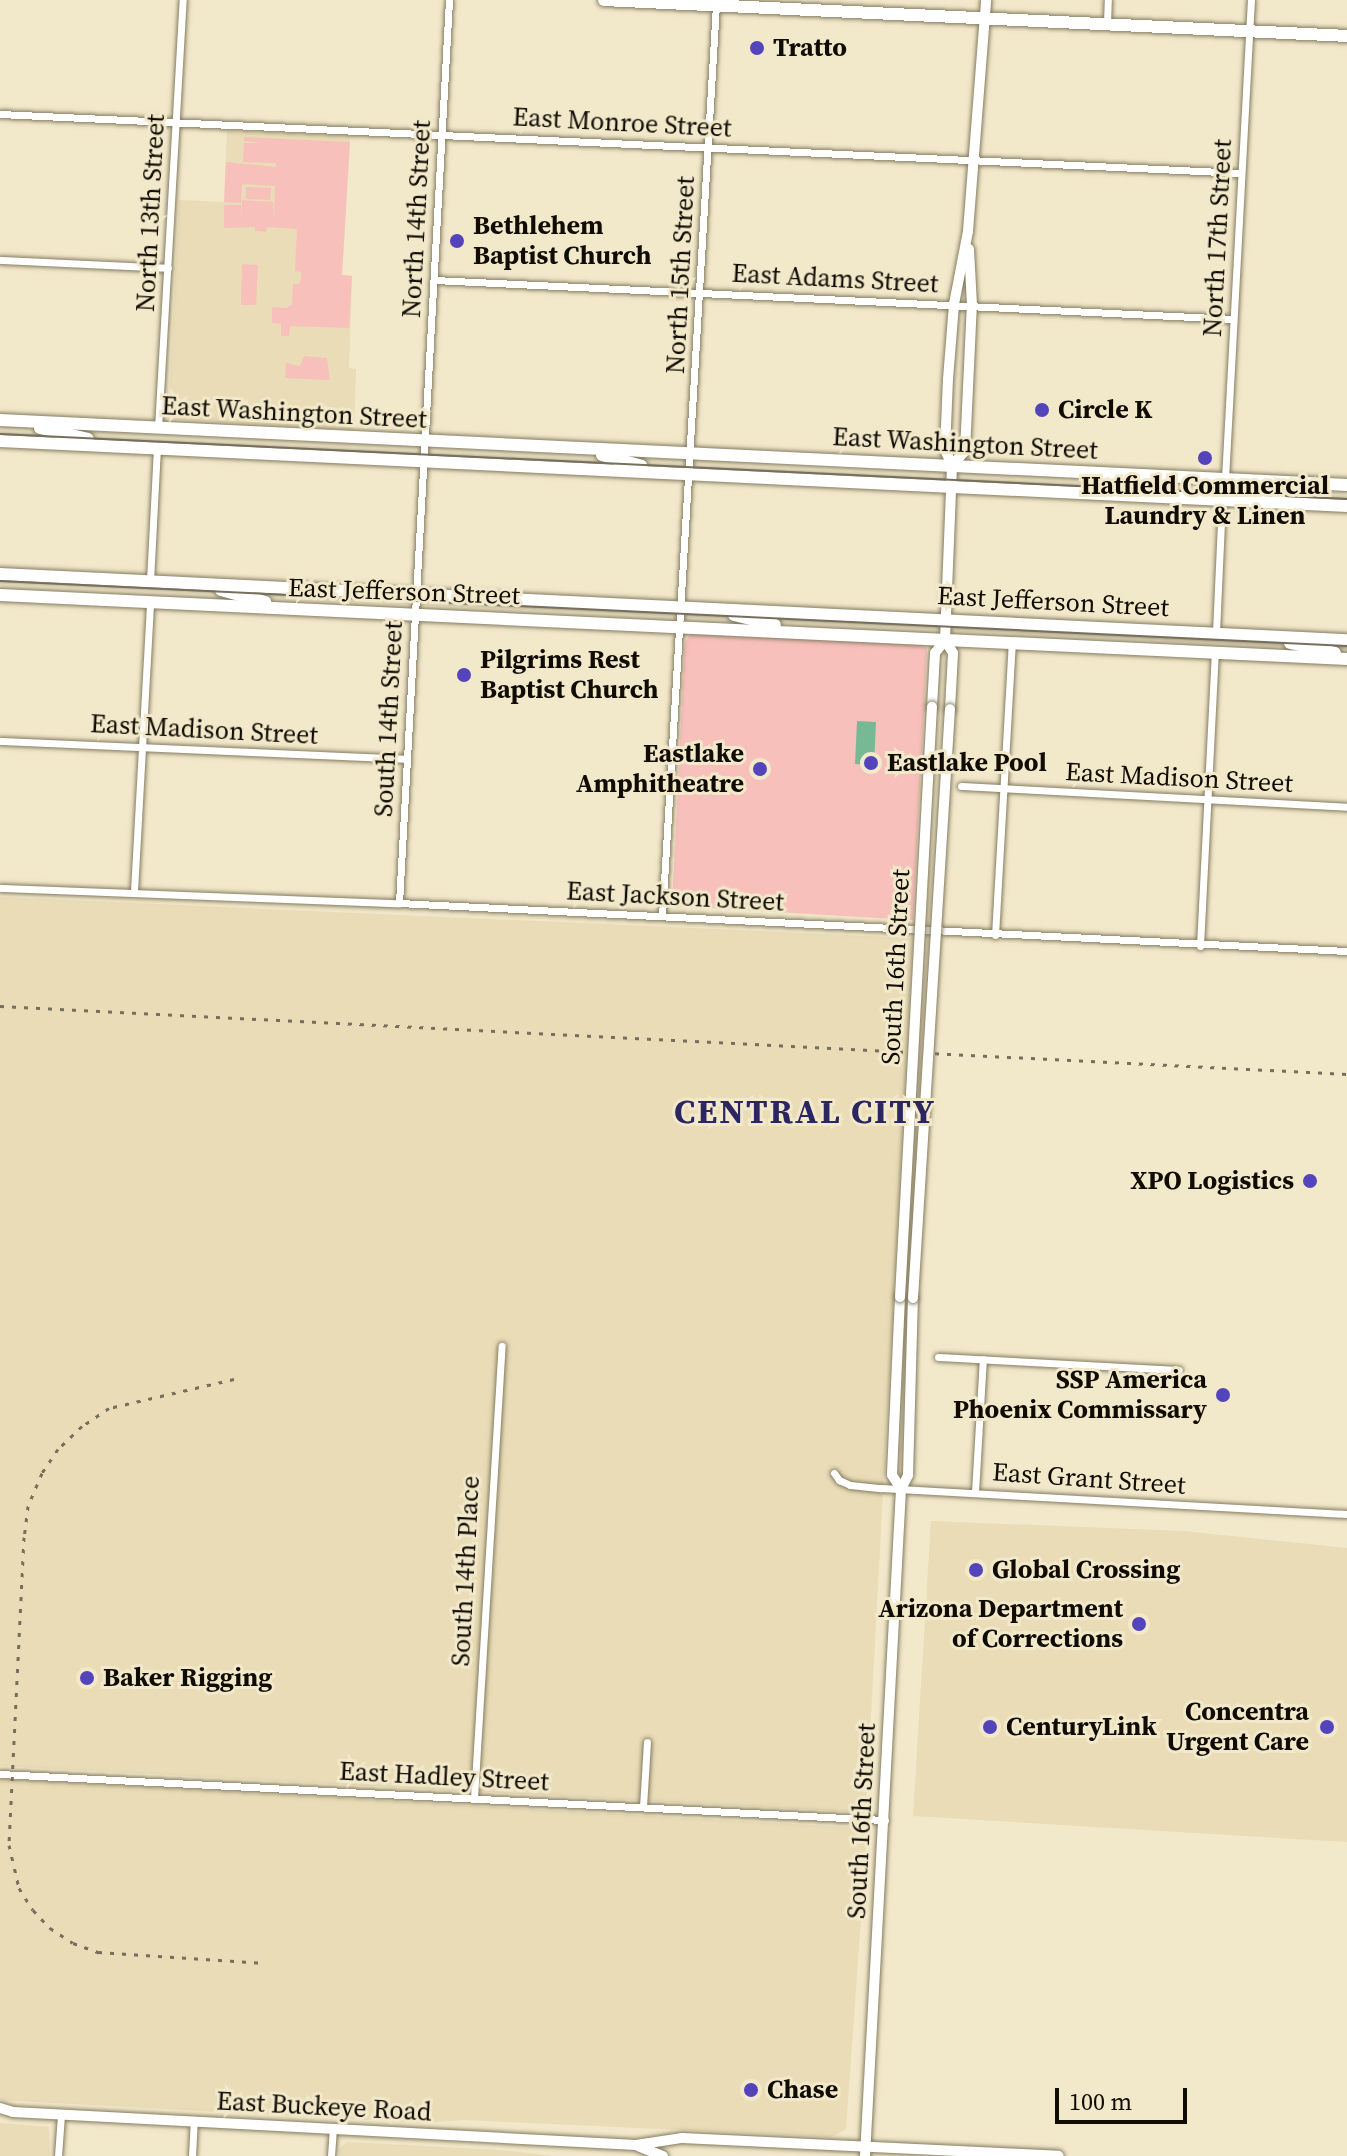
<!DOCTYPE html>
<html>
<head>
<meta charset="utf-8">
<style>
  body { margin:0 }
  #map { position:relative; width:1347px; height:2156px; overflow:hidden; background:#f2e8ca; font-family:"Source Serif 4",serif }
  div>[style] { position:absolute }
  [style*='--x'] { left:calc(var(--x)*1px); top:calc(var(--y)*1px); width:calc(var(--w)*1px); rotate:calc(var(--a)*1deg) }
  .built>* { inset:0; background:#e9dcb7 }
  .green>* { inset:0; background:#f8c0bb }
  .water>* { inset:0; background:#77b994 }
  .roads { filter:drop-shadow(0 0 2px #857c60) drop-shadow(0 0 2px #857c60) }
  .minor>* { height:7px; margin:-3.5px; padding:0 3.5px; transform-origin:3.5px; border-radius:3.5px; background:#fff }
  .secondary>* { height:10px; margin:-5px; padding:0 5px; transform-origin:5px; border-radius:5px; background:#fff }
  .primary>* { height:12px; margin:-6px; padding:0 6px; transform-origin:6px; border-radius:6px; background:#fff }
  .tram>* { height:2px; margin:-1px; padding:0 1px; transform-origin:1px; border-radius:1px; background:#766f5d }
  .rail>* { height:3px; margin-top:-1.5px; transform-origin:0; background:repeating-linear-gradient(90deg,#766f5d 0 4px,transparent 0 12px) }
  .bridges { filter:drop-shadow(0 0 2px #857c60) drop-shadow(0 0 2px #857c60) }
  .secondary-bridge>* { height:10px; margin:-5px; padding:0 5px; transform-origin:5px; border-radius:5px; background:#fff }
  .dots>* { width:22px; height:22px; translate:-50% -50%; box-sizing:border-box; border:4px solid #f2e8ca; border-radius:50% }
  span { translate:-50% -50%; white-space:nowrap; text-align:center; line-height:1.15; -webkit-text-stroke:6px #f2e8ca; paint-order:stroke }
  .poi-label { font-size:26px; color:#100c04; font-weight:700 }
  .left { translate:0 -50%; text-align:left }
  .right { translate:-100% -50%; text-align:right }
  .street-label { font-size:26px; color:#100c04 }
  .district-label { font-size:34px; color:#2c2660; font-weight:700; letter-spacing:2px }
  .scale { position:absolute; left:1055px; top:2088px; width:132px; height:36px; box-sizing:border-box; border:4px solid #100c04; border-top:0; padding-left:10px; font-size:24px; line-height:28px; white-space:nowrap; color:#100c04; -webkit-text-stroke:6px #f2e8ca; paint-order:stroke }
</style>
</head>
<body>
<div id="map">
  <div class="built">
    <i style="clip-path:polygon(227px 131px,350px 136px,342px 275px,352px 276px,349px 368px,356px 369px,354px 430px,168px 419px,179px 200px,224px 202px)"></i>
    <i style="clip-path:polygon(0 897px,913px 938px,866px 1808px,856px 1812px,0 1766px)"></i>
    <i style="clip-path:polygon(931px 1521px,1183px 1531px,1347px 1548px,1347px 1842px,913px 1816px)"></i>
    <i style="clip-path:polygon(0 1779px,862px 1828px,867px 1835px,846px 2129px,832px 2137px,464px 2120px,423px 2123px,0 2100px)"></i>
    <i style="clip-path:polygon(0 2123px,49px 2127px,50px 2156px,0 2156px)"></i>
    <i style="clip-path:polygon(347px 2142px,500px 2150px,555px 2156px,339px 2156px,340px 2148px)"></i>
  </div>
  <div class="green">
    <i style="clip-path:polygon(244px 137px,350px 142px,342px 275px,352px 276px,349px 328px,290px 326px,289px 336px,281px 336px,281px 324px,272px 323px,272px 307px,287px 308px,292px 304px,293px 284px,299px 284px,301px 279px,301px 272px,295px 271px,297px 229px,267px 227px,266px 232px,255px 231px,255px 227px,224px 228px,224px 205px,241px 205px,241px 220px,242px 200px,273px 202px,274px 221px,275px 186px,242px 184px,241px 203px,224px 202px,226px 162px,276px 167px,276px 163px,243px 162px,244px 143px,264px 143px,244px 141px)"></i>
    <i style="clip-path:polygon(246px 187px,271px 188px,270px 200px,246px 199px)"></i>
    <i style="clip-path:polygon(242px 264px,258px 265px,256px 305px,241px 305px)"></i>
    <i style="clip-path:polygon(304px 356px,327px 358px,330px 380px,285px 378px,286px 363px,300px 366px)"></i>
    <i style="clip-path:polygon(691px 633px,922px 645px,927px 649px,913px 920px,672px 906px,685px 642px)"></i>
  </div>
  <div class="water">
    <i style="clip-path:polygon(857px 721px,876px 722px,874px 765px,855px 764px)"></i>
  </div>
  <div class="roads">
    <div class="minor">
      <i style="--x:1107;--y:23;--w:23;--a:-88"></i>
      <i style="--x:0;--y:114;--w:1242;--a:2.72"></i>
      <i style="--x:0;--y:260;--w:168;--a:2.7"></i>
      <i style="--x:434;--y:280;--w:800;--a:2.79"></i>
      <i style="--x:158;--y:428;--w:429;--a:-86.7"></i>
      <i style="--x:1225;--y:479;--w:480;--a:-86.9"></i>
      <i style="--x:150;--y:581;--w:133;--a:-87"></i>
      <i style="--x:1216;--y:632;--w:133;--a:-87.4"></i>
      <i style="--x:0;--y:741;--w:407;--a:2.5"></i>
      <i style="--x:961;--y:786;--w:387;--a:3.1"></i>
      <i style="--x:0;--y:888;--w:399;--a:2.2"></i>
      <i style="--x:399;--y:903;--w:949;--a:2.9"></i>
      <i style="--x:134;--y:891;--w:289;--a:-86.8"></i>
      <i style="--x:399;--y:903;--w:904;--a:-86.83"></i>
      <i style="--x:662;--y:916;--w:914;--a:-86.61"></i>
      <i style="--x:995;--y:935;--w:292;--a:-86.7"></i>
      <i style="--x:1200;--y:946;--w:293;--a:-87.1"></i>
      <i style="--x:938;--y:1357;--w:241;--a:3.1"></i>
      <i style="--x:834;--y:1473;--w:9;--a:54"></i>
      <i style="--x:839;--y:1480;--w:12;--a:24"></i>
      <i style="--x:850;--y:1485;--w:31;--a:6"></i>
      <i style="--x:881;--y:1488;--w:467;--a:3.2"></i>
      <i style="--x:975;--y:1492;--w:133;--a:-86.6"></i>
      <i style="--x:0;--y:1774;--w:886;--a:2.98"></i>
      <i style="--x:474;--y:1798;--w:453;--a:-86.5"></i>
      <i style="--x:643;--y:1807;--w:65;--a:-86.5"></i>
      <i style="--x:58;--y:2156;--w:41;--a:-85.8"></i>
      <i style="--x:192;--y:2156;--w:33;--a:-87"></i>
      <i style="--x:331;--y:2156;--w:27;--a:-86"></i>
    </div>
    <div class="secondary">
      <i style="--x:952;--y:465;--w:17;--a:-115"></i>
      <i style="--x:945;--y:450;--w:71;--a:-87.6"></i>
      <i style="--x:948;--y:379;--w:75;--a:-85.4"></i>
      <i style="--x:954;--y:304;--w:74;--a:-79.1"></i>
      <i style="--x:968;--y:231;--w:232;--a:-85.5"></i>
      <i style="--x:952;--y:465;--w:19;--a:-47"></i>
      <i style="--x:965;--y:451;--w:146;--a:-87.3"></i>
      <i style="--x:972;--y:305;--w:56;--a:-93.1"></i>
      <i style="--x:932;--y:707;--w:54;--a:-86.8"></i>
      <i style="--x:935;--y:653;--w:16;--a:-52"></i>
      <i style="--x:950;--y:709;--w:56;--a:-86.9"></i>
      <i style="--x:953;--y:653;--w:15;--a:-122"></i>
      <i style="--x:945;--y:640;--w:175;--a:-87.7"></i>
      <i style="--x:900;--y:1297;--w:178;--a:92.6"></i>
      <i style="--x:892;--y:1475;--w:17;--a:57"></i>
      <i style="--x:0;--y:2108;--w:14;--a:17"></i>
      <i style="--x:13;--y:2112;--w:624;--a:3.03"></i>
      <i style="--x:636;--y:2145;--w:47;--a:-8.7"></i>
      <i style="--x:682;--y:2138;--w:377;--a:2.7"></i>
      <i style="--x:638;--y:2146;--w:27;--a:22"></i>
      <i style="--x:865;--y:2156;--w:668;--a:-86.91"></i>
      <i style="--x:901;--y:1489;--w:16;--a:-63"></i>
      <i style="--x:908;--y:1475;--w:177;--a:-88.4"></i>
    </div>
    <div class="primary">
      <i style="--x:604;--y:0;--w:744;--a:2.77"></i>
      <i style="--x:0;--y:420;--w:1349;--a:2.76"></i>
      <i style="--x:40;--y:428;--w:49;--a:12.9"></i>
      <i style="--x:0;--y:441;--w:1349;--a:2.76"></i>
      <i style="--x:602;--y:455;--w:41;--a:15.4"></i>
      <i style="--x:1110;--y:478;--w:41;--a:15.4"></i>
      <i style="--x:0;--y:574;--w:1349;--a:2.81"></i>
      <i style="--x:221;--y:590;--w:46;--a:15.3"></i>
      <i style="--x:0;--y:595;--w:1349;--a:2.72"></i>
      <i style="--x:734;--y:615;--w:42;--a:13.7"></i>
      <i style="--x:1290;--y:643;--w:46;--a:12.5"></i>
    </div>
  </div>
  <div class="tram">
    <i style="--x:0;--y:434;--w:1349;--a:2.76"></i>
    <i style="--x:0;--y:581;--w:1349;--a:2.76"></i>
  </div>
  <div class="rail">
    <i style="--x:0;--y:1006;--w:1349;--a:2.89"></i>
    <i style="--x:234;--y:1379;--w:128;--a:166.9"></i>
    <i style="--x:109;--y:1408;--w:32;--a:146"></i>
    <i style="--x:82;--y:1426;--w:33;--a:136"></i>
    <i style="--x:58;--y:1449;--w:29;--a:124"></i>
    <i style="--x:42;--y:1473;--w:36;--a:113"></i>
    <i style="--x:28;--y:1506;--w:31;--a:97"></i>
    <i style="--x:24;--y:1537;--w:308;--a:92.8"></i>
    <i style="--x:9;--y:1845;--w:44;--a:76.9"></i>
    <i style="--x:19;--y:1888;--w:26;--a:58"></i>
    <i style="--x:33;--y:1910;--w:25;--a:47"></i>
    <i style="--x:50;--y:1928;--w:27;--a:33"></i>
    <i style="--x:73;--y:1943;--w:27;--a:20"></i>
    <i style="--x:98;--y:1952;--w:167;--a:3.8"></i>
  </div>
  <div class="bridges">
    <div class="secondary-bridge">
      <i style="--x:900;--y:1297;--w:591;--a:-86.9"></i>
      <i style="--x:913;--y:1298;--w:590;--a:-86.41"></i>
    </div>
  </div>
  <div class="dots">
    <i style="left:757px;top:48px;background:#5444bc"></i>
    <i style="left:457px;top:241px;background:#5444bc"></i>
    <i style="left:1042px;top:410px;background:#5444bc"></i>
    <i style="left:1205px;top:458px;background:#5444bc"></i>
    <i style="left:464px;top:675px;background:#5444bc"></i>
    <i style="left:871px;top:763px;background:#5444bc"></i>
    <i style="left:760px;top:769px;background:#5444bc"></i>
    <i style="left:1310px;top:1181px;background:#5444bc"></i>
    <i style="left:1223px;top:1395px;background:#5444bc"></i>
    <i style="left:976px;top:1570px;background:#5444bc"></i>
    <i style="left:1139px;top:1624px;background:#5444bc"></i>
    <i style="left:87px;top:1678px;background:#5444bc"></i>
    <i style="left:990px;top:1727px;background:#5444bc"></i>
    <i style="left:1327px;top:1727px;background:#5444bc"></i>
    <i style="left:751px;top:2090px;background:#5444bc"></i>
  </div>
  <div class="poi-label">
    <span class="left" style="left:773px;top:48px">Tratto</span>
    <span class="left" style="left:473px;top:241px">Bethlehem<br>Baptist Church</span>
    <span class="left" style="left:1058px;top:410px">Circle K</span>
    <span style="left:1205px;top:501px">Hatfield Commercial<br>Laundry &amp; Linen</span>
    <span class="left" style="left:480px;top:675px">Pilgrims Rest<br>Baptist Church</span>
    <span class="right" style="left:744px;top:769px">Eastlake<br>Amphitheatre</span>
    <span class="left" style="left:887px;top:763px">Eastlake Pool</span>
    <span class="right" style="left:1294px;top:1181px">XPO Logistics</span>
    <span class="right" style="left:1207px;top:1395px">SSP America<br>Phoenix Commissary</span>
    <span class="left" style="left:992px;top:1570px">Global Crossing</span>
    <span class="right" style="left:1123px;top:1624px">Arizona Department<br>of Corrections</span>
    <span class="left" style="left:103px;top:1678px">Baker Rigging</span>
    <span class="right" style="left:1309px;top:1727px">Concentra<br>Urgent Care</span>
    <span class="left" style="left:1006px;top:1727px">CenturyLink</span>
    <span class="left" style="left:767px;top:2090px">Chase</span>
  </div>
  <div class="street-label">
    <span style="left:622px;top:123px;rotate:3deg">East Monroe Street</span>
    <span style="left:151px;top:213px;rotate:-87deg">North 13th Street</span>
    <span style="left:417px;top:219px;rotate:-87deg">North 14th Street</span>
    <span style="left:1218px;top:238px;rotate:-87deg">North 17th Street</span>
    <span style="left:681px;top:275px;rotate:-87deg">North 15th Street</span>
    <span style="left:835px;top:279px;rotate:3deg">East Adams Street</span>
    <span style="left:294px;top:413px;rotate:3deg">East Washington Street</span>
    <span style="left:965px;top:444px;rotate:3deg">East Washington Street</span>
    <span style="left:404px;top:592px;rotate:2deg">East Jefferson Street</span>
    <span style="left:1053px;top:602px;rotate:3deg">East Jefferson Street</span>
    <span style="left:389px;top:719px;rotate:-87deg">South 14th Street</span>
    <span style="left:204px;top:730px;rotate:3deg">East Madison Street</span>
    <span style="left:1179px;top:778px;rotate:3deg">East Madison Street</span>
    <span style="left:675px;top:897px;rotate:3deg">East Jackson Street</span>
    <span style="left:896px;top:967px;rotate:-87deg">South 16th Street</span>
    <span style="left:1089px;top:1479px;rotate:4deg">East Grant Street</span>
    <span style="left:466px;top:1571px;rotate:-87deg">South 14th Place</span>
    <span style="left:444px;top:1777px;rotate:3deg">East Hadley Street</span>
    <span style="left:862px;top:1821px;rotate:-87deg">South 16th Street</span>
    <span style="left:324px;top:2107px;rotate:3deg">East Buckeye Road</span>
  </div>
  <div class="district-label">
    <span style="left:805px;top:1112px">CENTRAL CITY</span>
  </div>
  <div class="scale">100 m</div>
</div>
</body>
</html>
